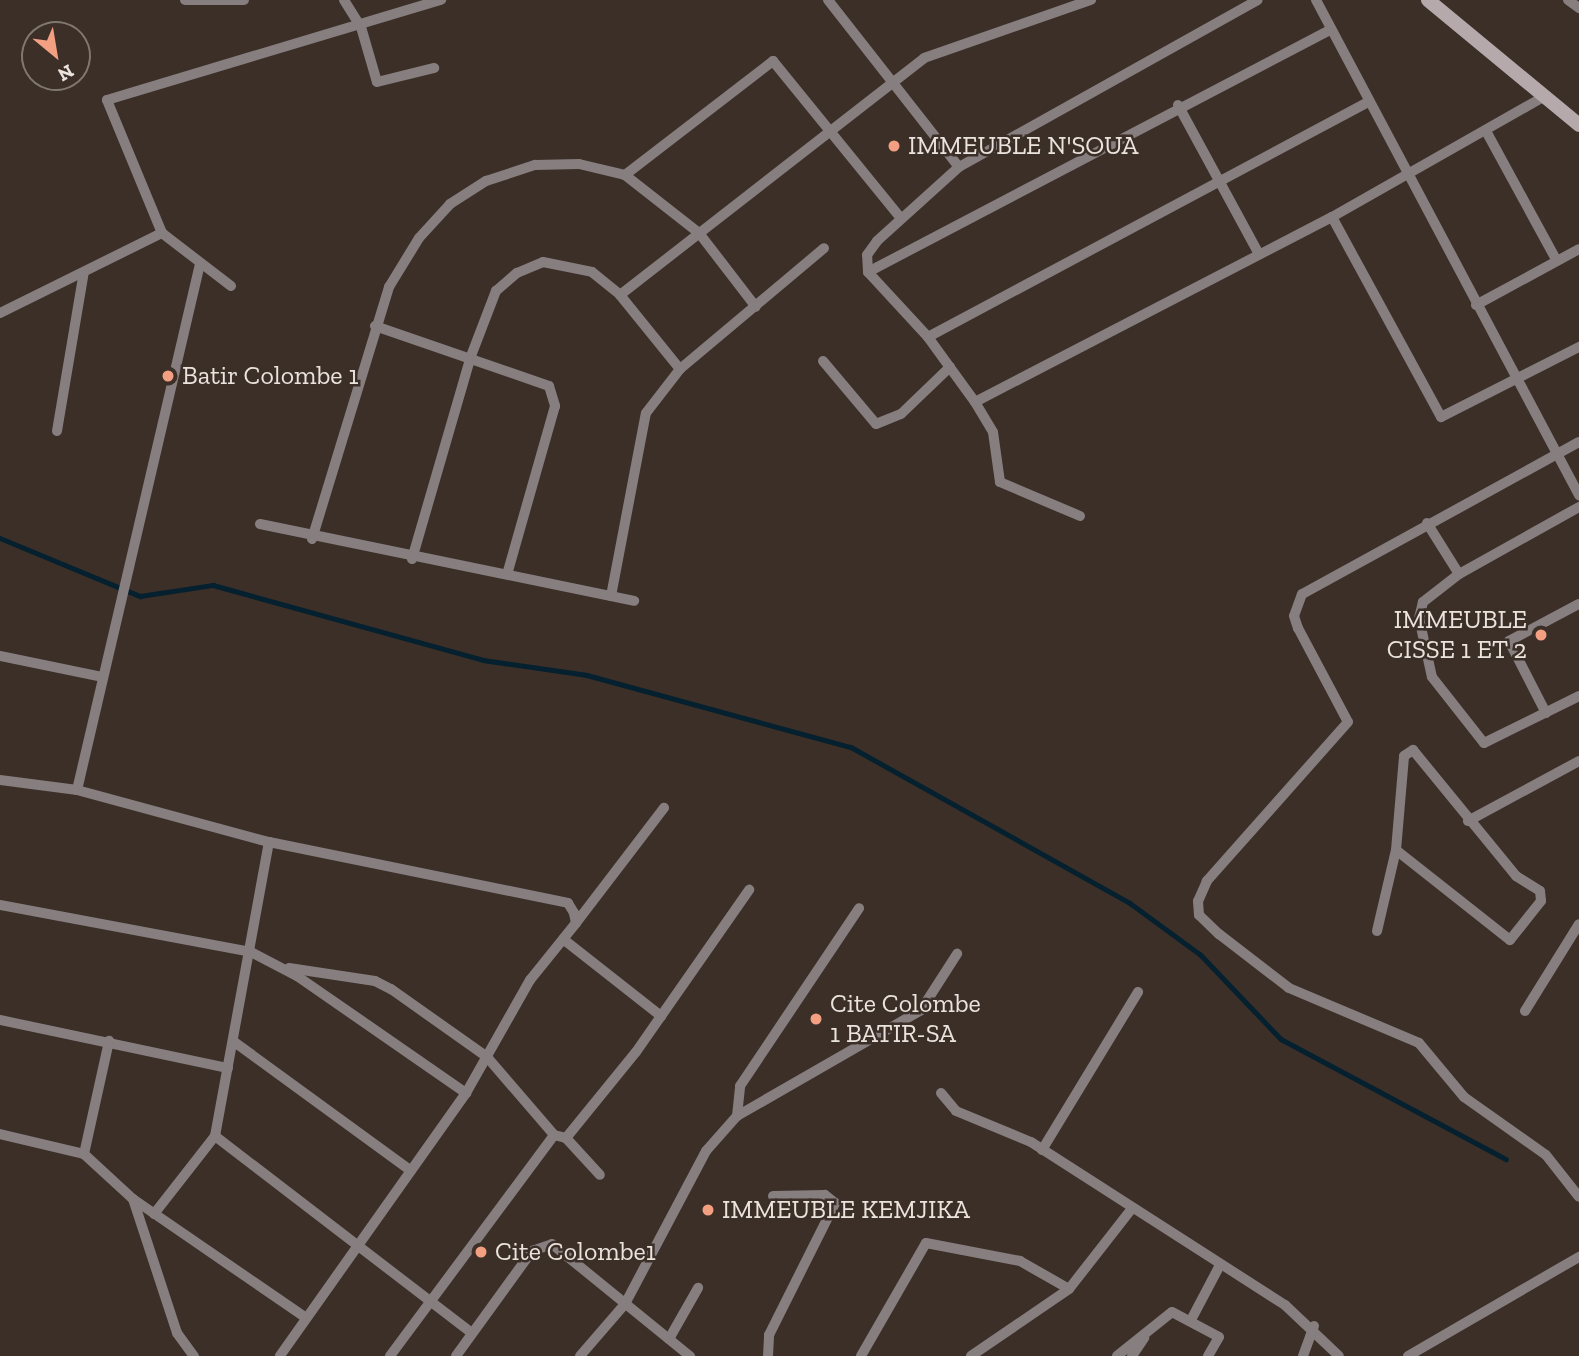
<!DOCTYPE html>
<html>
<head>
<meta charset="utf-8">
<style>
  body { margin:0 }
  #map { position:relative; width:1579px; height:1356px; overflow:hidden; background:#3b2f28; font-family:"Zilla Slab",serif }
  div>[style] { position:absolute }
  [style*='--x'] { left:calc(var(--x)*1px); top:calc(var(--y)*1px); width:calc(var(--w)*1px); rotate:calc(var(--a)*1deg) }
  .stream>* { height:4.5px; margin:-2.25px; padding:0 2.25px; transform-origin:2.25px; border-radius:2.25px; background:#05202e }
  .street>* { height:10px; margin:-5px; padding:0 5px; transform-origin:5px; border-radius:5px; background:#867e7f }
  .secondary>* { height:14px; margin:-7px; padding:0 7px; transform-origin:7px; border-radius:7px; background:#b6a9ab }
  .dots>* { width:19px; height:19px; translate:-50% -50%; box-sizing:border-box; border:4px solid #3b2f28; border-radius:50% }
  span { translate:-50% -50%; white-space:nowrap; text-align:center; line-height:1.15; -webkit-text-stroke:5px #3b2f28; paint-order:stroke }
  .poi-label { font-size:26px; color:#ebe3de }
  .left { translate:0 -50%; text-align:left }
  .right { translate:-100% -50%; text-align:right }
  .north { position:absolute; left:21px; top:21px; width:70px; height:70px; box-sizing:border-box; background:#3b2f28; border:2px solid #817771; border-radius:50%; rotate:150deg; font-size:19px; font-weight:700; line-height:28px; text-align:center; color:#ebe3de }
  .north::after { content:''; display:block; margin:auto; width:24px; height:32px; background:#f39f82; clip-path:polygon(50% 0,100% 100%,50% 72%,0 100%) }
</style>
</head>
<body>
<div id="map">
  <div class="stream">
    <i style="--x:0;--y:538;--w:152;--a:22.5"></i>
    <i style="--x:140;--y:596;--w:74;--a:-8.6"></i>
    <i style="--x:213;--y:585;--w:280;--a:15.5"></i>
    <i style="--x:483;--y:660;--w:105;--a:8.2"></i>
    <i style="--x:587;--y:675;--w:274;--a:15.3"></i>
    <i style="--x:851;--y:747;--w:320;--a:29.2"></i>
    <i style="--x:1130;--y:903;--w:88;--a:36.2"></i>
    <i style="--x:1201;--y:955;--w:116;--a:46.4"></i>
    <i style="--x:1281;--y:1039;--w:255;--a:28.1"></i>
  </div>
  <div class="street">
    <i style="--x:185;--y:0;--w:59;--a:0"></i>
    <i style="--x:344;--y:0;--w:32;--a:58"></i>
    <i style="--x:361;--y:27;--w:57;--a:73.8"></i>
    <i style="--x:377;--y:82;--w:59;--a:-13.8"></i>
    <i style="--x:828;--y:0;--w:212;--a:51.9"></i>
    <i style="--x:1316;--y:0;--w:561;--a:62.02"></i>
    <i style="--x:1568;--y:0;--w:14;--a:36"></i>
    <i style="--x:1178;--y:105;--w:170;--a:61.5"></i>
    <i style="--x:1486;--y:131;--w:148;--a:61.4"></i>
    <i style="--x:625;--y:175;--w:187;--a:-37.6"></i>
    <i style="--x:773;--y:61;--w:200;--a:50.9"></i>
    <i style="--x:1332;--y:217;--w:228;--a:61.4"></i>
    <i style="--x:1441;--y:417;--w:155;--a:-26.9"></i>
    <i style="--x:868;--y:272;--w:17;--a:-93"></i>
    <i style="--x:867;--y:255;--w:17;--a:-54"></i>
    <i style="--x:877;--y:241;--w:110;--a:-42.1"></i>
    <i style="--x:959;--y:167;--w:342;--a:-29.2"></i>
    <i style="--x:231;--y:286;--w:87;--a:-142.5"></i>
    <i style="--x:162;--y:233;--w:144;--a:-112.5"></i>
    <i style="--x:107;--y:100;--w:349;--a:-16.7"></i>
    <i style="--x:620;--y:295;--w:385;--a:-37.9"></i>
    <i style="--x:924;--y:58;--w:177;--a:-19.2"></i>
    <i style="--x:1476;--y:305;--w:117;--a:-28.5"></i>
    <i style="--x:0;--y:313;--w:181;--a:-26.3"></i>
    <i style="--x:375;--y:326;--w:184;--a:19"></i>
    <i style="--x:549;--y:386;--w:21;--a:73"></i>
    <i style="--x:555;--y:406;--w:175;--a:105.9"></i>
    <i style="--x:928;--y:337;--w:499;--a:-28.1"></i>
    <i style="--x:823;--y:361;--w:82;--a:49.9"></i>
    <i style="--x:876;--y:424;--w:27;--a:-22"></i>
    <i style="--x:901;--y:414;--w:68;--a:-43.8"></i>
    <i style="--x:975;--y:402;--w:402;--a:-27.4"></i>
    <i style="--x:1332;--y:217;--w:245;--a:-29.6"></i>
    <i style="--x:57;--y:431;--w:161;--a:-80.4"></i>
    <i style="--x:1579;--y:442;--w:316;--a:151.2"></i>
    <i style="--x:1302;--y:594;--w:23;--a:110"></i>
    <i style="--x:1294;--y:616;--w:13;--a:72"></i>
    <i style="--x:1298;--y:628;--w:106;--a:62"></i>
    <i style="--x:1348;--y:722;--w:213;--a:131.6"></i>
    <i style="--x:1207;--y:881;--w:22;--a:114"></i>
    <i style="--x:1198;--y:901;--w:14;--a:86"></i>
    <i style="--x:1199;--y:915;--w:28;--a:44"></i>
    <i style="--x:1219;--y:934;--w:88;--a:37.6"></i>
    <i style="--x:1289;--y:988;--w:141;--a:22.9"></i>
    <i style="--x:1419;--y:1043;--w:70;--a:50.2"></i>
    <i style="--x:1464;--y:1097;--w:100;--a:35.3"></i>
    <i style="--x:1546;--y:1155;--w:53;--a:51.8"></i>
    <i style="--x:1579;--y:507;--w:137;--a:150.8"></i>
    <i style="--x:1459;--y:574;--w:46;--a:142.1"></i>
    <i style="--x:1423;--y:602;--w:16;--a:104"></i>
    <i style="--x:1419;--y:618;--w:60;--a:77.6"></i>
    <i style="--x:1432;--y:677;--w:84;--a:51.8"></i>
    <i style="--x:1484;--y:743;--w:106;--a:-26.3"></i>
    <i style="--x:1080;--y:516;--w:87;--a:-157"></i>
    <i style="--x:1000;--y:482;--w:50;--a:-98"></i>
    <i style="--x:993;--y:432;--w:35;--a:-121"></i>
    <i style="--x:975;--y:402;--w:80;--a:-125.9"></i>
    <i style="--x:928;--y:337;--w:88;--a:-132.7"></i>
    <i style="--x:868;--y:272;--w:522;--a:-27.65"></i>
    <i style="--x:1427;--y:523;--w:60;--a:57.9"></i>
    <i style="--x:260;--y:524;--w:382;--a:11.6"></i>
    <i style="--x:312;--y:539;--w:264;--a:-73"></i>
    <i style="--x:389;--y:287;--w:57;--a:-58.5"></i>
    <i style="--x:419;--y:238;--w:46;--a:-47.6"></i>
    <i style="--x:450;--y:204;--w:43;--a:-32.6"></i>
    <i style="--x:486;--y:181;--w:52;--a:-18.1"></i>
    <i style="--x:535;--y:165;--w:44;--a:-1.3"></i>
    <i style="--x:579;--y:164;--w:47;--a:13.4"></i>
    <i style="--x:625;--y:175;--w:94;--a:38.1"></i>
    <i style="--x:699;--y:233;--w:93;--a:52.4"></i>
    <i style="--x:412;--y:559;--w:211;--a:-73.8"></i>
    <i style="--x:471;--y:356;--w:70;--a:-69"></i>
    <i style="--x:496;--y:291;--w:28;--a:-41"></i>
    <i style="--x:517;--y:273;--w:28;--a:-23"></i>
    <i style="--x:543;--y:262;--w:50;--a:11.5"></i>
    <i style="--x:592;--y:272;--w:36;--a:39"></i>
    <i style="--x:620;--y:295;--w:95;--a:51"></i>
    <i style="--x:611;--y:596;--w:186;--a:-79.2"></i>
    <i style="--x:646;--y:413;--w:56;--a:-52.3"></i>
    <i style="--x:680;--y:369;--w:188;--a:-40"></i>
    <i style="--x:0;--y:656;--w:104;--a:11.6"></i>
    <i style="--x:1546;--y:713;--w:81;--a:-117.2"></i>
    <i style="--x:1509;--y:641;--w:79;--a:-27.9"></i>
    <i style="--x:0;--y:780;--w:78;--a:7.4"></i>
    <i style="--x:77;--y:790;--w:199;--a:15.2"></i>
    <i style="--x:269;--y:842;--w:305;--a:11.5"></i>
    <i style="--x:568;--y:903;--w:12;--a:59"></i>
    <i style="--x:574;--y:913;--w:10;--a:79"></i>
    <i style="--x:576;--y:923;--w:73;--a:128.9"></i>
    <i style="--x:530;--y:980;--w:130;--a:119.5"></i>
    <i style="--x:466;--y:1093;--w:322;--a:125.3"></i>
    <i style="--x:77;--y:790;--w:540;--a:-76.84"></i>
    <i style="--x:1468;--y:821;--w:126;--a:-28.4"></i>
    <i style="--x:0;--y:905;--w:255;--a:10.6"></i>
    <i style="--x:251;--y:952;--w:52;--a:27.6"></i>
    <i style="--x:297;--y:976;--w:206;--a:34.7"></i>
    <i style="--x:576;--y:923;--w:145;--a:-52.6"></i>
    <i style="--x:1377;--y:931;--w:83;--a:-76.8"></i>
    <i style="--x:1396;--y:850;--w:94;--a:-85.1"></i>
    <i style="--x:1404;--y:756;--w:11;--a:-34"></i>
    <i style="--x:1413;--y:750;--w:163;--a:50.7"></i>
    <i style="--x:1516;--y:876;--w:28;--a:32"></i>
    <i style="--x:1540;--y:891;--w:10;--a:84"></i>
    <i style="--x:1541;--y:901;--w:50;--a:128.5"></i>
    <i style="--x:1510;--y:940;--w:145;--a:-141.7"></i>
    <i style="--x:563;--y:939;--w:125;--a:38.2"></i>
    <i style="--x:289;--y:968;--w:87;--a:8.6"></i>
    <i style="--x:375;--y:981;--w:18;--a:27"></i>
    <i style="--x:391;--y:989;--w:118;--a:35.3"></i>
    <i style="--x:487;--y:1057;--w:103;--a:49.3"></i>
    <i style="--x:554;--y:1135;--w:12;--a:14"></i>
    <i style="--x:566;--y:1138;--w:50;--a:47.4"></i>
    <i style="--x:1525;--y:1011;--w:102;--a:-58.2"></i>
    <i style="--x:0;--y:1020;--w:233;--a:11.9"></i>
    <i style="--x:233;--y:1041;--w:220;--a:36.1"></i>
    <i style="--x:941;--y:1093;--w:23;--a:50"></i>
    <i style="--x:956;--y:1111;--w:81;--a:22.5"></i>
    <i style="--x:1031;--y:1142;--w:302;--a:32.7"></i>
    <i style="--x:1285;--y:1305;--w:74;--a:43.4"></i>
    <i style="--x:737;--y:1116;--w:30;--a:-84"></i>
    <i style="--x:740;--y:1086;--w:214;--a:-56.2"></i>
    <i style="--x:0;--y:1134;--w:86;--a:13.4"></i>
    <i style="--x:84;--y:1154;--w:67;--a:42.6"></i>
    <i style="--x:133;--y:1199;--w:210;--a:34.5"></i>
    <i style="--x:215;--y:1136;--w:320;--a:37.5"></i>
    <i style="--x:566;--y:1138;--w:111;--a:-50.9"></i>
    <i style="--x:636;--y:1052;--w:198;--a:-55.1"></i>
    <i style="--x:1042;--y:1150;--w:185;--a:-58.7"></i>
    <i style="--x:84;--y:1154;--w:116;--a:-77.5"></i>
    <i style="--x:133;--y:1199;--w:141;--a:71.8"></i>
    <i style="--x:177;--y:1333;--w:29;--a:54"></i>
    <i style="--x:154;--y:1214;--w:99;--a:-52"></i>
    <i style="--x:215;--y:1136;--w:299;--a:-79.6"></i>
    <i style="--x:1191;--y:1320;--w:62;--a:-62.2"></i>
    <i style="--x:669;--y:1339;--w:59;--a:-60.4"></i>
    <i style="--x:390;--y:1356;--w:275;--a:-53.4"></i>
    <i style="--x:456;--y:1356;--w:130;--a:-54.1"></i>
    <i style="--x:532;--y:1251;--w:21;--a:-19"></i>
    <i style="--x:552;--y:1244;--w:178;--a:39.1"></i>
    <i style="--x:580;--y:1356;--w:69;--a:-49.1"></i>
    <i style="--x:625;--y:1304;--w:173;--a:-62.1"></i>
    <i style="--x:706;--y:1151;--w:47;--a:-48.5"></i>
    <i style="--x:737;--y:1116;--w:212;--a:-29.9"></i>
    <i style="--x:921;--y:1010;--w:67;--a:-57.3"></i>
    <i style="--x:768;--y:1356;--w:21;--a:-87"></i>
    <i style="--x:769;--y:1335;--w:148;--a:-63.4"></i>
    <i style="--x:835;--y:1203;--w:13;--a:-141"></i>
    <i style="--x:825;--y:1195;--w:52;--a:178.9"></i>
    <i style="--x:861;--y:1356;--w:130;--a:-60.1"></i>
    <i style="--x:926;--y:1243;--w:96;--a:10.8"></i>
    <i style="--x:1020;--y:1261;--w:56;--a:29.7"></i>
    <i style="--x:971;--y:1356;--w:119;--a:-34.4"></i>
    <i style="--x:1069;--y:1289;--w:99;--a:-52"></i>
    <i style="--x:1117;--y:1356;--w:70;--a:-38.7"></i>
    <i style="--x:1172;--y:1312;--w:53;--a:28"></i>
    <i style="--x:1219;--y:1337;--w:22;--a:120"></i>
    <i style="--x:1132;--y:1356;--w:22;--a:-56"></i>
    <i style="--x:1303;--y:1356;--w:32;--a:-70"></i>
    <i style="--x:1408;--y:1356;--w:198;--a:-30.1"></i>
  </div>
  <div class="secondary">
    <i style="--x:1428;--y:0;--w:196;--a:39.6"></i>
  </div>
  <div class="dots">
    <i style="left:894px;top:146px;background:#f39f82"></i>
    <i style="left:168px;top:376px;background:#f39f82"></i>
    <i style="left:1541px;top:635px;background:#f39f82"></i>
    <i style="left:816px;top:1019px;background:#f39f82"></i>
    <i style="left:708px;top:1210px;background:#f39f82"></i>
    <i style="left:481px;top:1252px;background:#f39f82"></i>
  </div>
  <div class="poi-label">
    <span class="left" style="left:908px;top:146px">IMMEUBLE N'SOUA</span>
    <span class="left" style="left:182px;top:376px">Batir Colombe 1</span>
    <span class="right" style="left:1527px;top:635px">IMMEUBLE<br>CISSE 1 ET 2</span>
    <span class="left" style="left:830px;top:1019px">Cite Colombe<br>1 BATIR-SA</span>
    <span class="left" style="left:722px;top:1210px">IMMEUBLE KEMJIKA</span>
    <span class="left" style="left:495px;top:1252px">Cite Colombe1</span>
  </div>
  <div class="north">N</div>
</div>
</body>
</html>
